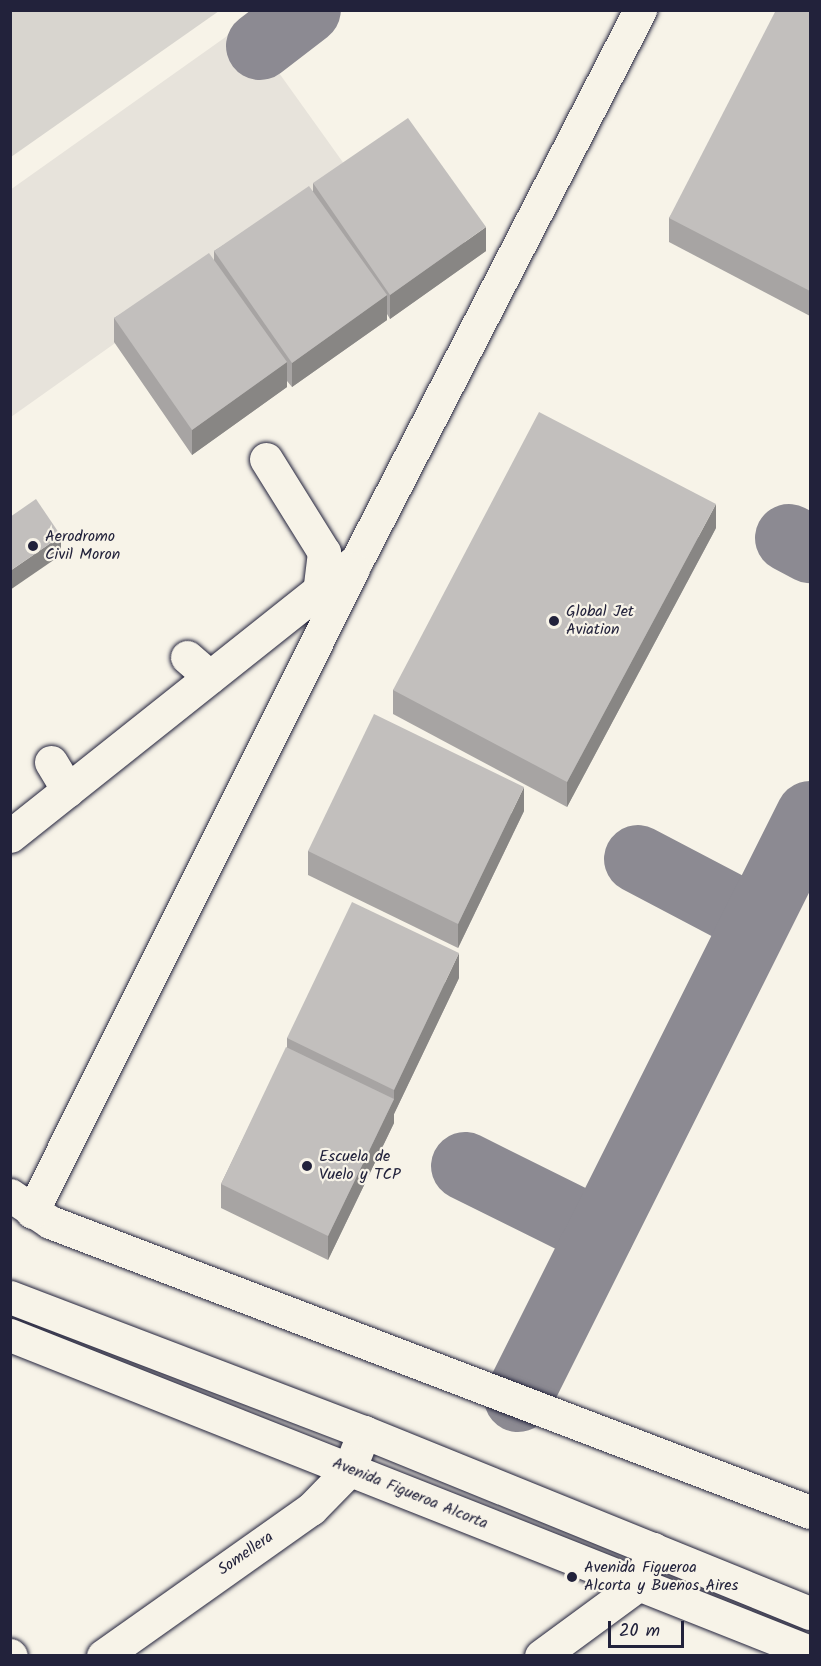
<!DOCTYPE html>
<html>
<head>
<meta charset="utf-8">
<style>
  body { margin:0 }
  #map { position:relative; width:821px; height:1666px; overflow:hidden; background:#f7f3e8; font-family:Kalam,sans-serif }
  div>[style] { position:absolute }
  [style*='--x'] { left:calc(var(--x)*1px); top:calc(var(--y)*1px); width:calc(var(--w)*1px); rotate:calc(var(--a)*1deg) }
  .built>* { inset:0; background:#e7e3db }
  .green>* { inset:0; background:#d8d5cf }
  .taxiway>* { height:68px; margin:-34px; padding:0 34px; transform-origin:34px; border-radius:34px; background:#8c8a92 }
  .roads { filter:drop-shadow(0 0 2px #22223b) drop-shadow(0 0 2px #22223b) }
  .minor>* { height:33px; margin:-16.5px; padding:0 16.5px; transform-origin:16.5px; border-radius:16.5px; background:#f7f3e8 }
  .major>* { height:33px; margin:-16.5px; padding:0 16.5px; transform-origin:16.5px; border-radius:16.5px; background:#f7f3e8 }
  .wall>* { inset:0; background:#a7a4a3 }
  .shaded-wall>* { inset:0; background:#888684 }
  .building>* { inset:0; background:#c2bfbd }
  .dots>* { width:16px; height:16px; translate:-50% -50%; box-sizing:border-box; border:3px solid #f7f3e8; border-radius:50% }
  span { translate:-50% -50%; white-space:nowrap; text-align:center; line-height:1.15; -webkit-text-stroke:4.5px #f7f3e8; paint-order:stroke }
  .poi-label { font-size:16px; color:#22223b }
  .left { translate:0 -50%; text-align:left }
  .street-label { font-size:16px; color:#22223b }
  .frame { position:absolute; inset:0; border:12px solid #22223b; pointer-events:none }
  .scale { position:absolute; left:608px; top:1621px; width:76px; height:27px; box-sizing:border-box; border:3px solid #22223b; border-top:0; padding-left:8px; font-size:18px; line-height:21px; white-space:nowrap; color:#22223b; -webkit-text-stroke:4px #f7f3e8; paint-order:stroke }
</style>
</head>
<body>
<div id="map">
  <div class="built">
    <i style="clip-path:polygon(244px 24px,352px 175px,11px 417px,10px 190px)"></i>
  </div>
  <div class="green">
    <i style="clip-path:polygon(11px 10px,219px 10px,219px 11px,11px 157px)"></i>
  </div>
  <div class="taxiway">
    <i style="--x:260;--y:46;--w:59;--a:-37.5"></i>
    <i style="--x:789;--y:538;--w:24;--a:28"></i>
    <i style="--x:638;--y:859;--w:133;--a:27.7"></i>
    <i style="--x:465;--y:1166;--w:151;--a:26.4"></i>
    <i style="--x:518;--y:1398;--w:652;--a:-63.4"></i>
  </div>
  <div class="roads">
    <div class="minor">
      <i style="--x:266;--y:459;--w:110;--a:58.1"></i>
      <i style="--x:324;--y:552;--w:39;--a:97"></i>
      <i style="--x:187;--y:657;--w:30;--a:41"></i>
      <i style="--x:51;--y:762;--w:33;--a:59"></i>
      <i style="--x:10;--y:836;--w:443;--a:-38.5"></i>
      <i style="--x:357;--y:560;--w:619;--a:-62.77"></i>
      <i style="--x:10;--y:1195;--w:48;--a:34"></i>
      <i style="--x:50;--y:1222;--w:813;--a:20.89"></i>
      <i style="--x:32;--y:1212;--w:719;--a:-63.47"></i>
      <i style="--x:10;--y:1655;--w:1;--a:45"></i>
      <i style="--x:103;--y:1656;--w:255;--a:-35.3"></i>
      <i style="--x:311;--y:1509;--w:54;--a:-45.7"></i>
      <i style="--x:349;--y:1470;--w:41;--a:-68.5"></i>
      <i style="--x:541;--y:1656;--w:122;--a:-36.3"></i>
      <i style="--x:639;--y:1584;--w:38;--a:-68"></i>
    </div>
    <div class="major">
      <i style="--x:10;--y:1297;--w:379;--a:20.9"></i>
      <i style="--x:364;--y:1432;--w:481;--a:22.1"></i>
      <i style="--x:10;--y:1335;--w:861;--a:21.62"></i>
    </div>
  </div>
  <div class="wall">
    <i style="clip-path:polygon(810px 10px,810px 316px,669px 242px,669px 218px)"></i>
    <i style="clip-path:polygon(313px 183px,486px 251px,390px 319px,387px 314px,387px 320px,292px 387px,287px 381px,287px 387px,192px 455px,114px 342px,114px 318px,214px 260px,214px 251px,313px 191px)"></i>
    <i style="clip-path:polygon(716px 528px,567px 807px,393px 714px,393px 690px)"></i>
    <i style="clip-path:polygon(524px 811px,458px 948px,308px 875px,308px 851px)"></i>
    <i style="clip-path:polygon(459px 978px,394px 1114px,394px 1123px,328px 1260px,221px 1208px,221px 1184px,287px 1048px,287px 1038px)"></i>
  </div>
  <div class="shaded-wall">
    <i style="clip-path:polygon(486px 227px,486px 251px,390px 319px,390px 295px)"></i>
    <i style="clip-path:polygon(387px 295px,387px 320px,292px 387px,292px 363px)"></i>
    <i style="clip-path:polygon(287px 362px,287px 387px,192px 455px,192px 430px)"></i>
    <i style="clip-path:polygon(716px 504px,716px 528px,567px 807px,567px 782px)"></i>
    <i style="clip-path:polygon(61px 536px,61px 555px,10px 590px,10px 571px)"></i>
    <i style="clip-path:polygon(524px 787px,524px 811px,458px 948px,458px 924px)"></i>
    <i style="clip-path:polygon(459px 953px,459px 978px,394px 1114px,394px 1090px)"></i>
    <i style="clip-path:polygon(394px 1099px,394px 1123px,328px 1260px,328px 1236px)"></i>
  </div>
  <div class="building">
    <i style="clip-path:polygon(776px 10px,810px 10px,810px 291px,669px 218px)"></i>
    <i style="clip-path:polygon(408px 118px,486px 227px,390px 295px,313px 183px)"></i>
    <i style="clip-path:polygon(309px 186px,387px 295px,292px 363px,214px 251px)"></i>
    <i style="clip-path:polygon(209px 253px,287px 362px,192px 430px,114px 318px)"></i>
    <i style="clip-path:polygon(539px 412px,716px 504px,567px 782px,393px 690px)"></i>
    <i style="clip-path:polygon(36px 499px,61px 536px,10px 571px,10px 517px)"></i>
    <i style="clip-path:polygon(374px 714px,524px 787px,458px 924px,308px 851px)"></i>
    <i style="clip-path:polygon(352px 902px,459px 953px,394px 1090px,287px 1038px)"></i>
    <i style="clip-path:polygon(286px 1047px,394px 1099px,328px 1236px,221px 1184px)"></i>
  </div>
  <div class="dots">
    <i style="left:33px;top:546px;background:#22223b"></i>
    <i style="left:554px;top:621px;background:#22223b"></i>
    <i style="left:307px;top:1166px;background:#22223b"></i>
    <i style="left:572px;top:1577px;background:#22223b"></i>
  </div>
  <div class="poi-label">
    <span class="left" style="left:45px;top:546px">Aerodromo<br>Civil Moron</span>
    <span class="left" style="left:566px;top:621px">Global Jet<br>Aviation</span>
    <span class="left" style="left:319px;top:1166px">Escuela de<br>Vuelo y TCP</span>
    <span class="left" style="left:584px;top:1577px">Avenida Figueroa<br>Alcorta y Buenos Aires</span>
  </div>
  <div class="street-label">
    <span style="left:410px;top:1494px;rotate:22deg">Avenida Figueroa Alcorta</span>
    <span style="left:246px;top:1554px;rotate:-35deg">Somellera</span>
  </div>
  <div class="frame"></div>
  <div class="scale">20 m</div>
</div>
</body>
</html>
